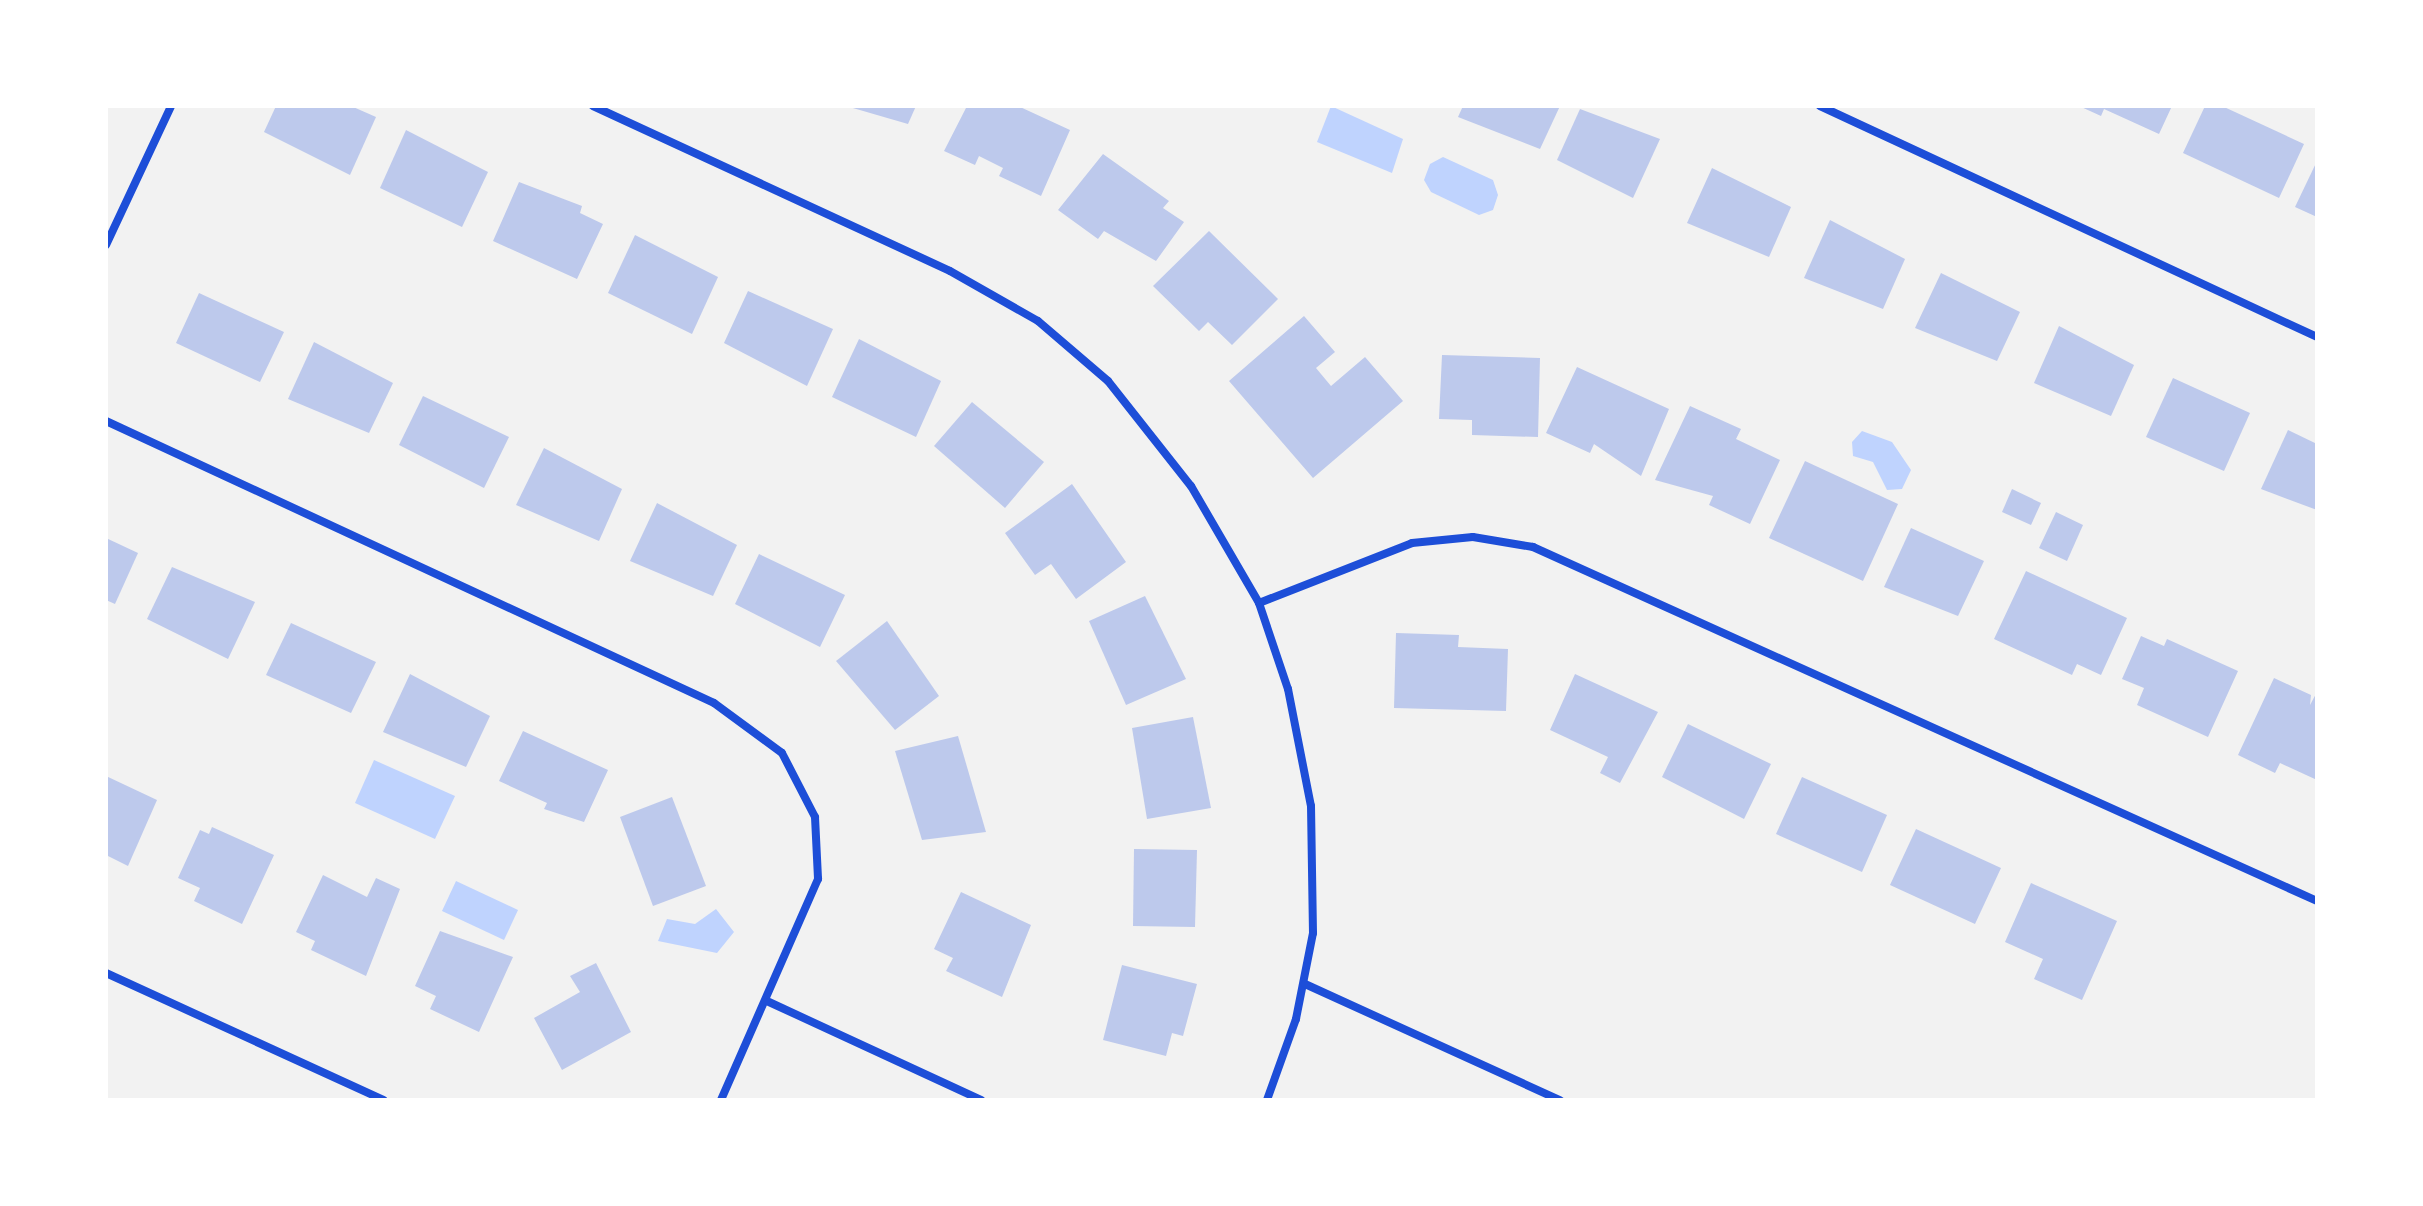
<!DOCTYPE html>
<html>
<head>
<meta charset="utf-8">
<style>
  body { margin:0 }
  #map { position:relative; width:2423px; height:1206px; overflow:hidden; background:#f2f2f2; font-family:"Source Sans 3",sans-serif }
  div>[style] { position:absolute }
  [style*='--x'] { left:calc(var(--x)*1px); top:calc(var(--y)*1px); width:calc(var(--w)*1px); rotate:calc(var(--a)*1deg) }
  .water>* { inset:0; background:#bfd3fe }
  .building>* { inset:0; background:#bdc9ec }
  .minor>* { height:8px; margin:-4px; padding:0 4px; transform-origin:4px; border-radius:4px; background:#1d4ed8 }
  span { translate:-50% -50%; white-space:nowrap; text-align:center; line-height:1.15; -webkit-text-stroke:8px #fff; paint-order:stroke }
  .frame { position:absolute; inset:0; border:108px solid #fff; pointer-events:none }
</style>
</head>
<body>
<div id="map">
  <div class="water">
    <i style="clip-path:polygon(1331px 106px,1403px 139px,1392px 173px,1317px 142px)"></i>
    <i style="clip-path:polygon(1443px 157px,1493px 180px,1498px 195px,1493px 210px,1479px 215px,1431px 192px,1424px 180px,1430px 164px)"></i>
    <i style="clip-path:polygon(1862px 431px,1892px 442px,1911px 470px,1902px 489px,1887px 490px,1873px 462px,1853px 456px,1852px 442px)"></i>
    <i style="clip-path:polygon(374px 760px,455px 796px,435px 839px,355px 803px)"></i>
    <i style="clip-path:polygon(456px 881px,518px 910px,504px 940px,442px 911px)"></i>
    <i style="clip-path:polygon(716px 909px,734px 932px,717px 953px,658px 941px,667px 919px,695px 924px)"></i>
  </div>
  <div class="building">
    <i style="clip-path:polygon(276px 106px,351px 106px,376px 117px,350px 175px,264px 132px)"></i>
    <i style="clip-path:polygon(846px 106px,916px 106px,908px 124px)"></i>
    <i style="clip-path:polygon(967px 106px,1018px 106px,1070px 130px,1041px 196px,999px 176px,1003px 168px,979px 156px,975px 165px,944px 151px)"></i>
    <i style="clip-path:polygon(1463px 106px,1560px 106px,1540px 149px,1458px 117px)"></i>
    <i style="clip-path:polygon(2079px 106px,2172px 106px,2159px 134px,2104px 109px,2101px 116px)"></i>
    <i style="clip-path:polygon(2205px 106px,2222px 106px,2304px 144px,2279px 198px,2183px 153px)"></i>
    <i style="clip-path:polygon(1580px 109px,1660px 139px,1633px 198px,1557px 160px)"></i>
    <i style="clip-path:polygon(406px 130px,488px 172px,462px 227px,380px 188px)"></i>
    <i style="clip-path:polygon(1103px 154px,1169px 201px,1163px 208px,1184px 222px,1156px 261px,1104px 231px,1098px 239px,1058px 210px)"></i>
    <i style="clip-path:polygon(2317px 161px,2317px 217px,2295px 207px)"></i>
    <i style="clip-path:polygon(1712px 168px,1791px 207px,1769px 257px,1687px 223px)"></i>
    <i style="clip-path:polygon(519px 182px,582px 206px,580px 213px,603px 224px,577px 279px,493px 241px)"></i>
    <i style="clip-path:polygon(1830px 220px,1905px 259px,1883px 309px,1804px 278px)"></i>
    <i style="clip-path:polygon(1209px 231px,1278px 299px,1232px 345px,1208px 322px,1199px 331px,1153px 286px)"></i>
    <i style="clip-path:polygon(635px 235px,718px 277px,692px 334px,608px 293px)"></i>
    <i style="clip-path:polygon(1941px 273px,2020px 312px,1997px 361px,1915px 328px)"></i>
    <i style="clip-path:polygon(748px 291px,833px 329px,807px 386px,724px 343px)"></i>
    <i style="clip-path:polygon(199px 293px,284px 332px,260px 382px,176px 343px)"></i>
    <i style="clip-path:polygon(1304px 316px,1335px 352px,1316px 368px,1331px 386px,1365px 357px,1403px 401px,1313px 478px,1229px 381px)"></i>
    <i style="clip-path:polygon(2059px 326px,2134px 365px,2111px 416px,2034px 383px)"></i>
    <i style="clip-path:polygon(859px 339px,941px 381px,916px 437px,832px 397px)"></i>
    <i style="clip-path:polygon(314px 342px,393px 383px,369px 433px,288px 399px)"></i>
    <i style="clip-path:polygon(1442px 355px,1540px 358px,1538px 437px,1472px 435px,1472px 420px,1439px 419px)"></i>
    <i style="clip-path:polygon(1577px 367px,1669px 409px,1641px 476px,1594px 444px,1590px 453px,1546px 433px)"></i>
    <i style="clip-path:polygon(2173px 378px,2250px 413px,2224px 471px,2146px 437px)"></i>
    <i style="clip-path:polygon(423px 396px,509px 437px,484px 488px,399px 445px)"></i>
    <i style="clip-path:polygon(972px 402px,1044px 462px,1005px 508px,934px 446px)"></i>
    <i style="clip-path:polygon(1690px 406px,1741px 429px,1736px 439px,1780px 460px,1750px 524px,1709px 505px,1713px 496px,1655px 480px)"></i>
    <i style="clip-path:polygon(2288px 430px,2317px 444px,2317px 510px,2261px 489px)"></i>
    <i style="clip-path:polygon(544px 448px,622px 489px,599px 541px,516px 505px)"></i>
    <i style="clip-path:polygon(1805px 461px,1898px 504px,1863px 581px,1769px 538px)"></i>
    <i style="clip-path:polygon(1072px 484px,1126px 562px,1076px 599px,1051px 564px,1035px 575px,1005px 533px)"></i>
    <i style="clip-path:polygon(2012px 489px,2041px 503px,2031px 525px,2002px 512px)"></i>
    <i style="clip-path:polygon(657px 503px,737px 545px,713px 596px,630px 561px)"></i>
    <i style="clip-path:polygon(2056px 512px,2083px 525px,2067px 561px,2039px 548px)"></i>
    <i style="clip-path:polygon(1911px 528px,1984px 561px,1958px 616px,1884px 587px)"></i>
    <i style="clip-path:polygon(106px 538px,138px 553px,115px 604px,106px 600px)"></i>
    <i style="clip-path:polygon(759px 554px,845px 595px,820px 647px,735px 604px)"></i>
    <i style="clip-path:polygon(172px 567px,255px 602px,228px 659px,147px 619px)"></i>
    <i style="clip-path:polygon(2026px 571px,2127px 618px,2101px 675px,2077px 664px,2072px 675px,1994px 639px)"></i>
    <i style="clip-path:polygon(1145px 596px,1186px 679px,1126px 705px,1089px 621px)"></i>
    <i style="clip-path:polygon(887px 621px,939px 696px,895px 730px,836px 661px)"></i>
    <i style="clip-path:polygon(291px 623px,376px 662px,351px 713px,266px 675px)"></i>
    <i style="clip-path:polygon(1396px 633px,1459px 635px,1458px 647px,1508px 649px,1506px 711px,1394px 708px)"></i>
    <i style="clip-path:polygon(2141px 636px,2164px 646px,2167px 639px,2238px 671px,2208px 737px,2137px 705px,2144px 688px,2122px 679px)"></i>
    <i style="clip-path:polygon(410px 674px,490px 716px,466px 767px,383px 732px)"></i>
    <i style="clip-path:polygon(1575px 674px,1658px 712px,1620px 783px,1600px 773px,1608px 757px,1550px 730px)"></i>
    <i style="clip-path:polygon(2274px 678px,2311px 695px,2310px 705px,2317px 692px,2317px 780px,2280px 763px,2275px 773px,2238px 755px)"></i>
    <i style="clip-path:polygon(1193px 717px,1211px 808px,1147px 819px,1132px 728px)"></i>
    <i style="clip-path:polygon(1688px 724px,1771px 764px,1744px 819px,1662px 777px)"></i>
    <i style="clip-path:polygon(523px 731px,608px 770px,584px 822px,544px 809px,547px 803px,499px 781px)"></i>
    <i style="clip-path:polygon(958px 736px,986px 832px,922px 840px,895px 751px)"></i>
    <i style="clip-path:polygon(106px 776px,157px 800px,128px 866px,106px 855px)"></i>
    <i style="clip-path:polygon(1802px 777px,1887px 815px,1862px 872px,1776px 834px)"></i>
    <i style="clip-path:polygon(672px 797px,706px 886px,653px 906px,620px 817px)"></i>
    <i style="clip-path:polygon(212px 827px,274px 855px,242px 924px,194px 901px,200px 888px,178px 878px,200px 830px,209px 834px)"></i>
    <i style="clip-path:polygon(1916px 829px,2001px 868px,1975px 924px,1890px 885px)"></i>
    <i style="clip-path:polygon(1134px 849px,1197px 850px,1195px 927px,1133px 926px)"></i>
    <i style="clip-path:polygon(323px 875px,367px 897px,376px 878px,400px 889px,366px 976px,311px 950px,315px 941px,296px 932px)"></i>
    <i style="clip-path:polygon(2031px 883px,2117px 921px,2082px 1000px,2034px 979px,2043px 959px,2005px 942px)"></i>
    <i style="clip-path:polygon(961px 892px,1031px 925px,1002px 997px,946px 971px,953px 958px,934px 949px)"></i>
    <i style="clip-path:polygon(440px 931px,513px 957px,479px 1032px,430px 1009px,436px 996px,415px 986px)"></i>
    <i style="clip-path:polygon(596px 963px,631px 1032px,562px 1070px,534px 1018px,580px 992px,570px 976px)"></i>
    <i style="clip-path:polygon(1122px 965px,1197px 984px,1183px 1036px,1172px 1033px,1166px 1056px,1103px 1040px)"></i>
  </div>
  <div class="minor">
    <i style="--x:593;--y:106;--w:393;--a:24.8"></i>
    <i style="--x:950;--y:271;--w:101;--a:29.6"></i>
    <i style="--x:1038;--y:321;--w:92;--a:40.6"></i>
    <i style="--x:1108;--y:381;--w:134;--a:51.7"></i>
    <i style="--x:1191;--y:486;--w:135;--a:59.8"></i>
    <i style="--x:1259;--y:603;--w:91;--a:71.4"></i>
    <i style="--x:1288;--y:689;--w:119;--a:78.9"></i>
    <i style="--x:1311;--y:806;--w:127;--a:89.1"></i>
    <i style="--x:1313;--y:933;--w:88;--a:101.2"></i>
    <i style="--x:1296;--y:1019;--w:86;--a:109.7"></i>
    <i style="--x:1820;--y:106;--w:548;--a:24.93"></i>
    <i style="--x:106;--y:245;--w:153;--a:-64.9"></i>
    <i style="--x:106;--y:421;--w:670;--a:24.88"></i>
    <i style="--x:714;--y:703;--w:84;--a:36.3"></i>
    <i style="--x:782;--y:753;--w:72;--a:62.7"></i>
    <i style="--x:815;--y:817;--w:62;--a:87.2"></i>
    <i style="--x:818;--y:879;--w:241;--a:113.7"></i>
    <i style="--x:1259;--y:603;--w:164;--a:-21.4"></i>
    <i style="--x:1412;--y:543;--w:61;--a:-5.6"></i>
    <i style="--x:1473;--y:537;--w:61;--a:9.5"></i>
    <i style="--x:1533;--y:547;--w:860;--a:24.3"></i>
    <i style="--x:106;--y:973;--w:305;--a:24.6"></i>
    <i style="--x:1305;--y:984;--w:280;--a:24.5"></i>
    <i style="--x:769;--y:1002;--w:234;--a:24.8"></i>
  </div>
  <div class="frame"></div>
</div>
</body>
</html>
